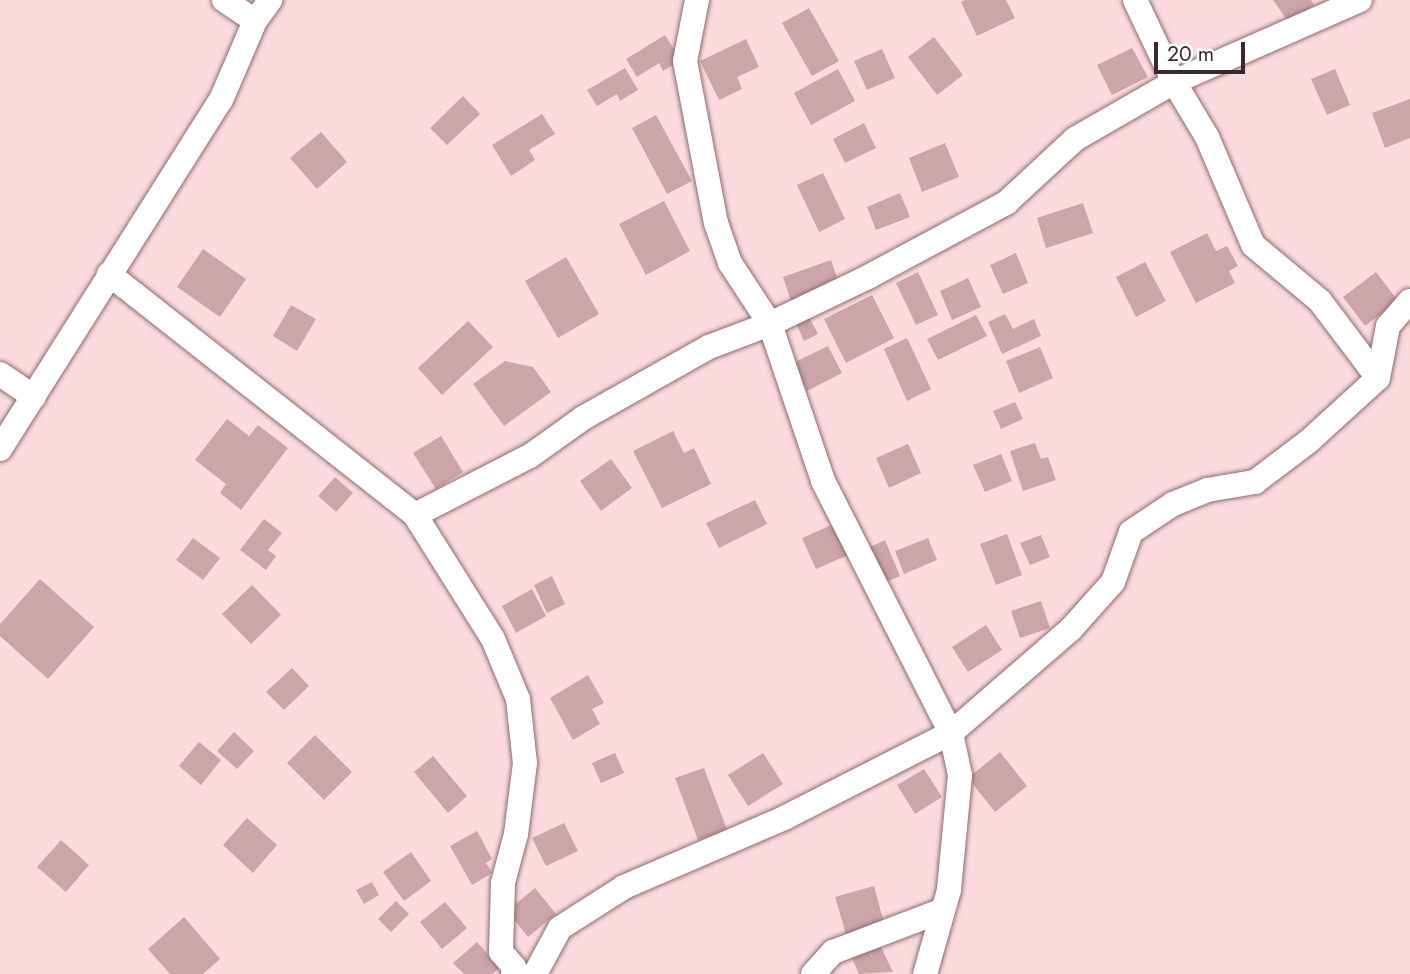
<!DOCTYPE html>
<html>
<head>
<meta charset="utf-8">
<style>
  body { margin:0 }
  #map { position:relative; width:1410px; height:974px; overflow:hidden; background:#fbdbdd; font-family:Jost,sans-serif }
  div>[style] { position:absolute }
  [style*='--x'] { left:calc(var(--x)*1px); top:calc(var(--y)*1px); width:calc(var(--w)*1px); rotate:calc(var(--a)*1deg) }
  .building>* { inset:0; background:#cba5a8 }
  .roads { filter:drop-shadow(0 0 2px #8d6b6d) drop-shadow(0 0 2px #8d6b6d) }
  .street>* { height:24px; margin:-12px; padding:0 12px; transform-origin:12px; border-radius:12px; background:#fff }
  span { translate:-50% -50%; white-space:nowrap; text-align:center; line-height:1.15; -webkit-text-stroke:7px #fff; paint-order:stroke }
  .scale { position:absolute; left:1154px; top:42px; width:91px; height:32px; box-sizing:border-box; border:4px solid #38292a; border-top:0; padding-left:9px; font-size:21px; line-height:24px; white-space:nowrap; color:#38292a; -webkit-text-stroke:5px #fff; paint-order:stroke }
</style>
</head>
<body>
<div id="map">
  <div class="building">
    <i style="clip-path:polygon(965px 0,1006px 0,1015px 18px,977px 36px,961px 2px)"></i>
    <i style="clip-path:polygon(1273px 0,1311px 0,1314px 5px,1289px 23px)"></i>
    <i style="clip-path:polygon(809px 8px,839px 61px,812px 76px,782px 23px)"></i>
    <i style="clip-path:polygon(665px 35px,681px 60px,663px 71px,659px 63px,637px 77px,626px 59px)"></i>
    <i style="clip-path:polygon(934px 37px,963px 75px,937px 95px,908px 57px)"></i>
    <i style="clip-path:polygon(746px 39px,759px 67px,737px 77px,742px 89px,719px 100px,700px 61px)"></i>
    <i style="clip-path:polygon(1132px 48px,1148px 77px,1112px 95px,1097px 65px)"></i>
    <i style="clip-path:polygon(882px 49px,895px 78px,867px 90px,854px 61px)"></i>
    <i style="clip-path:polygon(625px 68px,638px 90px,620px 101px,617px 94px,597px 106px,587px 90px)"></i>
    <i style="clip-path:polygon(838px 69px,855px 101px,811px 125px,794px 93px)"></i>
    <i style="clip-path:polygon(1335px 69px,1350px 105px,1327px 115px,1311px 79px)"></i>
    <i style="clip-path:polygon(463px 96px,480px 114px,447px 145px,430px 128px)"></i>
    <i style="clip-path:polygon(1410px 99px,1410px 138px,1385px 148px,1372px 113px)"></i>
    <i style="clip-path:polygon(542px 114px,555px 134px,529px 150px,535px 160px,511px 176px,492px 145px)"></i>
    <i style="clip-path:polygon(656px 115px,692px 181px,667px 194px,632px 128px)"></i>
    <i style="clip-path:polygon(864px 123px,876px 148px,845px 163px,833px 139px)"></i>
    <i style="clip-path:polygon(321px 132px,347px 162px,317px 189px,290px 158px)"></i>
    <i style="clip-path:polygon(945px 143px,959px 177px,922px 192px,909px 158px)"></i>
    <i style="clip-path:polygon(823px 173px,845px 219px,819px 232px,797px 185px)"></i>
    <i style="clip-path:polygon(900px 193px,910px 217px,876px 230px,867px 207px)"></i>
    <i style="clip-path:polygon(664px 201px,690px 251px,646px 275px,619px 224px)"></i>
    <i style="clip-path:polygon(1083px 203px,1093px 233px,1046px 248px,1037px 218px)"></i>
    <i style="clip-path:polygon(1207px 233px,1216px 251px,1227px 246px,1238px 266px,1229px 271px,1235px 283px,1196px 303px,1170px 252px)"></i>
    <i style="clip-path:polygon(203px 249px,246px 279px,220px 317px,177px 287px)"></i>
    <i style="clip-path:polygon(1016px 253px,1028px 283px,1003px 294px,990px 265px)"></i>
    <i style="clip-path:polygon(566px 257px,599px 314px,558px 338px,525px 281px)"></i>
    <i style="clip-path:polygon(831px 260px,839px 284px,791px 301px,783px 277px)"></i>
    <i style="clip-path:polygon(1145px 262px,1166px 301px,1136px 317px,1116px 277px)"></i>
    <i style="clip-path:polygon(918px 272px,938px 315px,916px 325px,896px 283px)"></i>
    <i style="clip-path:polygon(1376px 272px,1398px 301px,1365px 326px,1343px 297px)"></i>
    <i style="clip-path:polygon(968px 278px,981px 307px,952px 320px,940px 291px)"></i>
    <i style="clip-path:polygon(872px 295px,894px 338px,846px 363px,824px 319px)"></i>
    <i style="clip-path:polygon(291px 305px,316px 319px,297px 351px,273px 336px)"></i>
    <i style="clip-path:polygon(1005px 314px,1013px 329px,1034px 319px,1041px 336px,1002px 354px,988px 322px)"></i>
    <i style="clip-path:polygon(808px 315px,818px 334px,804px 341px,795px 321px)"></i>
    <i style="clip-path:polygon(976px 315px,987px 336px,938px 360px,927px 339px)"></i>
    <i style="clip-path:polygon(468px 321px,493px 347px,442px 395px,418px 368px)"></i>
    <i style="clip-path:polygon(907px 338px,931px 389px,907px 401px,884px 349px)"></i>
    <i style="clip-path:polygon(828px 346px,842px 373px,807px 391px,793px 363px)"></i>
    <i style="clip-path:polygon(1040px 347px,1053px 378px,1019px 393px,1006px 361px)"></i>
    <i style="clip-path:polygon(505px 361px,533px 367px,551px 392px,504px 426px,473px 384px)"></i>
    <i style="clip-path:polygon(1015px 402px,1023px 419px,1001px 429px,993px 411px)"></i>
    <i style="clip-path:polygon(227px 419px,249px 436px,258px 425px,288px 448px,241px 510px,220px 493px,226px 484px,195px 460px)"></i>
    <i style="clip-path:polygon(673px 431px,684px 453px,694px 448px,711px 484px,662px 508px,633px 451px)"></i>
    <i style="clip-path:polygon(441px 436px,463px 472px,436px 489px,413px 453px)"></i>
    <i style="clip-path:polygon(1035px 443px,1041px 459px,1048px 457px,1056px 480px,1023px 491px,1010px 451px)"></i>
    <i style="clip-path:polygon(908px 444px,921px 473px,889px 488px,876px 458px)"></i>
    <i style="clip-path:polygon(1001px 454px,1012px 481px,985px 492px,973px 465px)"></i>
    <i style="clip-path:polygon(611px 459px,632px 488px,601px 511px,580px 481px)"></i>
    <i style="clip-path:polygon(335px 477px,353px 493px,336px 512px,318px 496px)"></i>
    <i style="clip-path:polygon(755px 500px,767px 524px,719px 548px,706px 523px)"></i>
    <i style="clip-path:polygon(264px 519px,282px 533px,268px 550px,276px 556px,266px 570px,240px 550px)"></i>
    <i style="clip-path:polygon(834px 524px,848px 555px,816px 569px,802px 538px)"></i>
    <i style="clip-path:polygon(1007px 534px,1022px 575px,996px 585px,980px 544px)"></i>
    <i style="clip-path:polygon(1041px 535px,1050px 557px,1030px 565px,1020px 543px)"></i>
    <i style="clip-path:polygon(193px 538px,220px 558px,203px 580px,176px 560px)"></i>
    <i style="clip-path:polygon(928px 538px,937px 560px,904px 574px,895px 551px)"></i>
    <i style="clip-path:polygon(885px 540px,900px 576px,880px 585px,864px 550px)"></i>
    <i style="clip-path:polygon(552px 576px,565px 604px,547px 613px,534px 585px)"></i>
    <i style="clip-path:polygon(40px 579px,94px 627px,48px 679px,0 636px,0 624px)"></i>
    <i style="clip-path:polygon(252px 585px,281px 615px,251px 644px,222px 614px)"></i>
    <i style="clip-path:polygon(532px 589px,546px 616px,516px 633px,502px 606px)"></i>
    <i style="clip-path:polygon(1041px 601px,1050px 628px,1020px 638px,1011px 611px)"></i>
    <i style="clip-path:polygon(986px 625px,1002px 650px,968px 672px,952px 647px)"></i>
    <i style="clip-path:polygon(292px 668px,309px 686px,284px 710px,266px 692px)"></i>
    <i style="clip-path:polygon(588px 675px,604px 703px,592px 709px,600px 724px,573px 740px,550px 698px)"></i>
    <i style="clip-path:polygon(234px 732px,254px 751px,237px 769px,217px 751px)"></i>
    <i style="clip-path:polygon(315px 735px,352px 772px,324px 800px,287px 763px)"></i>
    <i style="clip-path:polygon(199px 742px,221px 760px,201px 785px,179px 766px)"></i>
    <i style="clip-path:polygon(1000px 752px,1027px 786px,995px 812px,968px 778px)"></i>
    <i style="clip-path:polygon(615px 753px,624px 773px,601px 783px,592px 763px)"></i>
    <i style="clip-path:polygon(763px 753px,783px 784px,748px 806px,728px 775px)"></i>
    <i style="clip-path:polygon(433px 756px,467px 796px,448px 813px,414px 772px)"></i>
    <i style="clip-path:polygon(704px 768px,727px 830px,698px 840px,675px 778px)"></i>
    <i style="clip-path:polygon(924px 769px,942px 797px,915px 814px,897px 785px)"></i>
    <i style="clip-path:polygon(247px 818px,277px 845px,253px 873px,223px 845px)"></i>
    <i style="clip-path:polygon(564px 823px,578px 851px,546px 866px,532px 838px)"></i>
    <i style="clip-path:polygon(477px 831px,492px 859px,486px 863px,492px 873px,472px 885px,450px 846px)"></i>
    <i style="clip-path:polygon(61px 840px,89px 865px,66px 892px,37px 867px)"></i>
    <i style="clip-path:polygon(411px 852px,431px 881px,404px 901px,383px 872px)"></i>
    <i style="clip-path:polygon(372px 882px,379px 895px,364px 904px,356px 890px)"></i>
    <i style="clip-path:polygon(874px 886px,884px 923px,846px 934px,835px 897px)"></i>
    <i style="clip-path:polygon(535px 888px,556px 914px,528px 937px,507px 911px)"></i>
    <i style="clip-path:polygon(396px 901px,409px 914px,391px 932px,378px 919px)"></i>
    <i style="clip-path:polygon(445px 902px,467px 928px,442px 949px,420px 922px)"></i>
    <i style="clip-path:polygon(184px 917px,220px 959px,203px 974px,170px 974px,148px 949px)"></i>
    <i style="clip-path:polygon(477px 942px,500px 968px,492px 974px,464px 974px,453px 963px)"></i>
    <i style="clip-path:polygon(879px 943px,893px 972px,859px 974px,851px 956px)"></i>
  </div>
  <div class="roads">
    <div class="street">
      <i style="--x:224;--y:0;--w:37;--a:34"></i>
      <i style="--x:697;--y:0;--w:62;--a:101.1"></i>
      <i style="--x:685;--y:61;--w:165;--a:79.2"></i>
      <i style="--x:716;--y:223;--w:42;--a:70.7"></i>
      <i style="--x:730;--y:263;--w:73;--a:56.7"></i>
      <i style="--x:770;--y:324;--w:166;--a:71.3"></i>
      <i style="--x:823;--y:481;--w:283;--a:63.1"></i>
      <i style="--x:951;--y:733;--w:43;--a:77.9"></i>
      <i style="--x:960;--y:775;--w:116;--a:95.5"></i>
      <i style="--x:949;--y:890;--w:87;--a:105.9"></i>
      <i style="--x:1135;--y:0;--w:91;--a:64.6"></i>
      <i style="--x:1174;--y:82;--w:64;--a:59"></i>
      <i style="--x:1207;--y:137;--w:117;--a:66.9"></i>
      <i style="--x:1253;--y:245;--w:87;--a:39.9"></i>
      <i style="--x:1320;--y:301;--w:96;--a:53"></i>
      <i style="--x:109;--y:274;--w:390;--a:38.2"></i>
      <i style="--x:415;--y:515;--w:146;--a:57.8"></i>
      <i style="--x:493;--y:639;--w:65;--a:67.4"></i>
      <i style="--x:518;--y:699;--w:64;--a:83.8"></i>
      <i style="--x:525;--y:763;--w:72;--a:97.2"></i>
      <i style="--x:516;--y:834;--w:51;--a:104.9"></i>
      <i style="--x:503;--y:883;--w:69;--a:91.7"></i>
      <i style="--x:501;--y:952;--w:20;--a:49"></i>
      <i style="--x:514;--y:967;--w:7;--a:98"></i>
      <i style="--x:0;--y:374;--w:41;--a:34.1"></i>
      <i style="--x:0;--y:449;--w:413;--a:-57.7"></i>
      <i style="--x:221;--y:100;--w:86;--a:-66.7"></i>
      <i style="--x:255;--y:21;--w:26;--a:-54"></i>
      <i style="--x:415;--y:515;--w:129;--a:-27.2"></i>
      <i style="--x:530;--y:456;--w:65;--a:-35.6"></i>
      <i style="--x:583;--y:418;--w:145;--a:-29.4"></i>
      <i style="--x:709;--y:347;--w:65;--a:-20.7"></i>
      <i style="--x:770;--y:324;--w:109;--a:-25.6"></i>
      <i style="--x:868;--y:277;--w:157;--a:-28.2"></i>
      <i style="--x:1006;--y:203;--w:94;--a:-42.8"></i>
      <i style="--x:1075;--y:139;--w:114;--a:-29.9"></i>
      <i style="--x:1174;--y:82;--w:203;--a:-23.8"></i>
      <i style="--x:535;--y:974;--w:52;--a:-61.5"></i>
      <i style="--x:560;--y:928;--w:76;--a:-32.6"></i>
      <i style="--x:624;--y:887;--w:174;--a:-23.3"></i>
      <i style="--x:784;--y:818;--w:187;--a:-27"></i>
      <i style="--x:951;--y:733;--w:159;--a:-40.9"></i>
      <i style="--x:1071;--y:629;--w:63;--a:-48.2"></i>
      <i style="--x:1113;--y:582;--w:53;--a:-70.2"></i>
      <i style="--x:1131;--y:532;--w:50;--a:-33.7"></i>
      <i style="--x:1173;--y:504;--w:37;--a:-22"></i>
      <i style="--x:1207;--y:490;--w:49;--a:-9.5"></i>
      <i style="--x:1255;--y:482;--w:68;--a:-37.2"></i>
      <i style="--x:1309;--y:441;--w:93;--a:-42.4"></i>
      <i style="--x:1378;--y:378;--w:53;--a:-79.1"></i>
      <i style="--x:1388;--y:326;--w:33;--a:-49"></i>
      <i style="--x:813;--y:974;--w:30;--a:-48"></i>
      <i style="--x:833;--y:952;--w:116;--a:-20.8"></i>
    </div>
  </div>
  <div class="scale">20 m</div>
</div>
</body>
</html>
